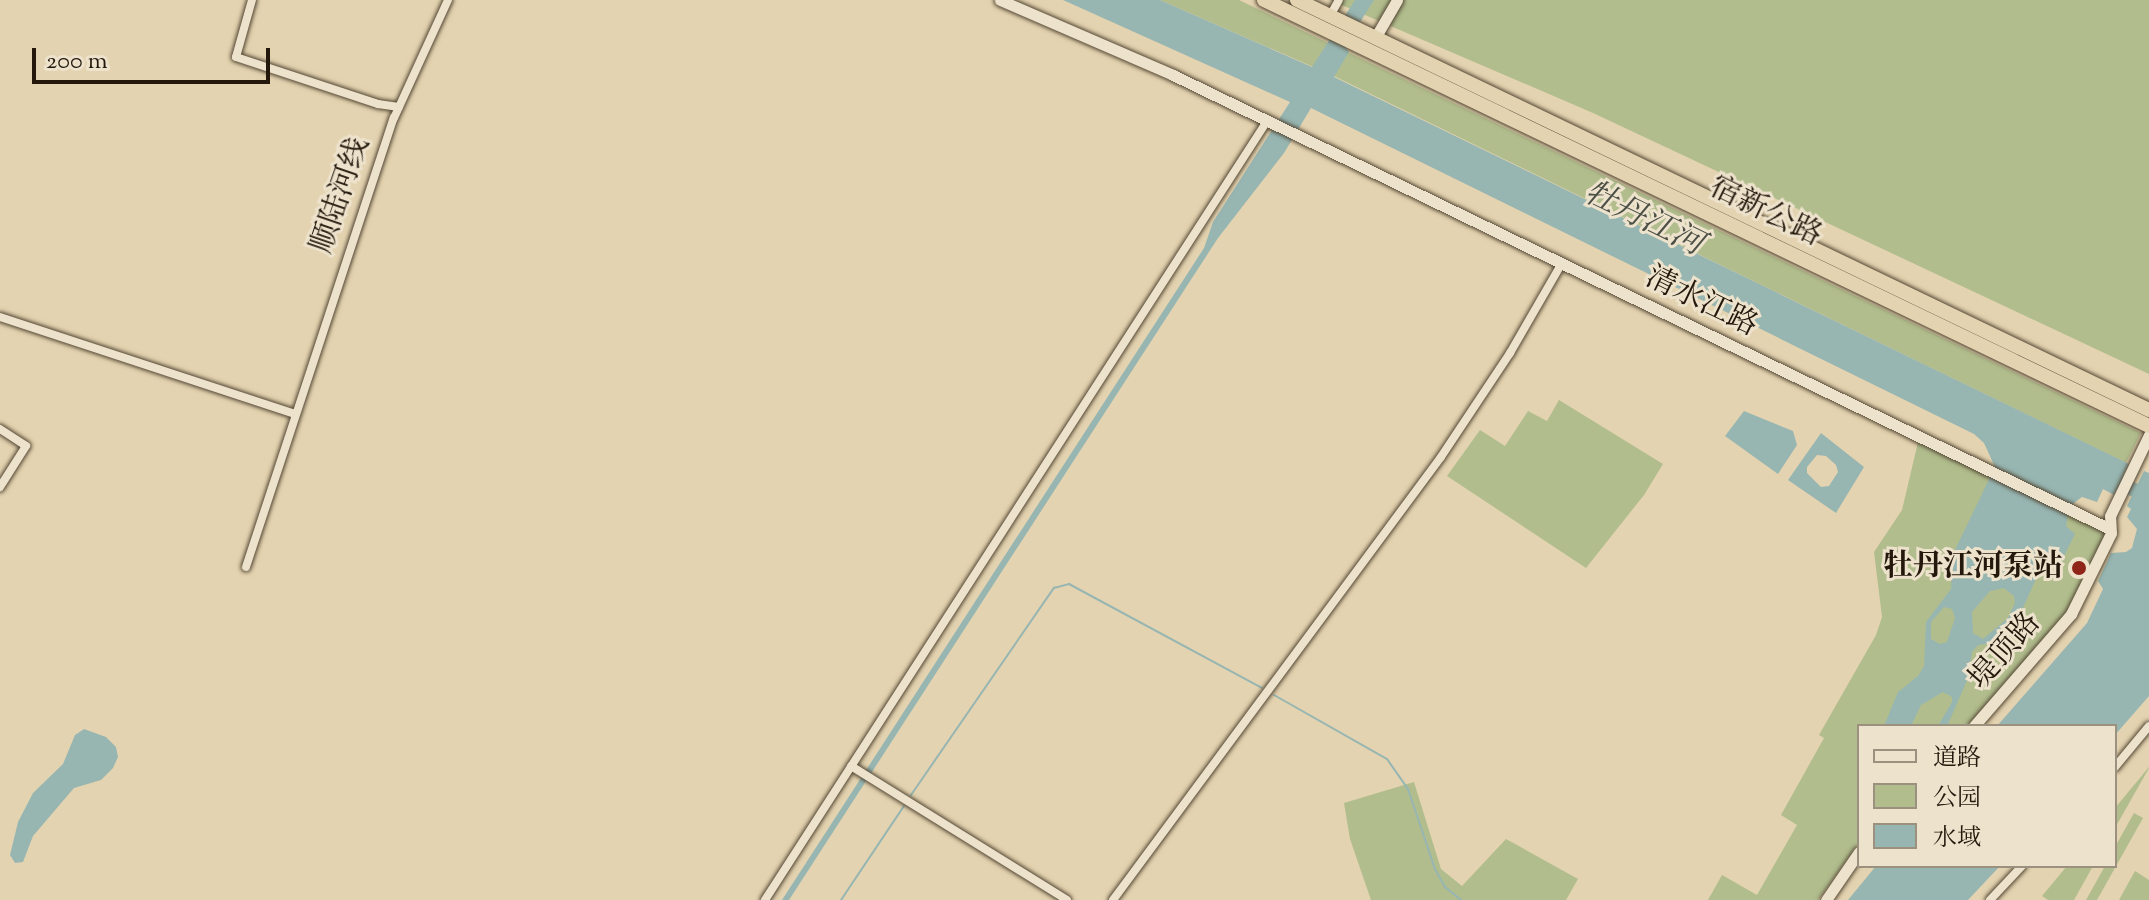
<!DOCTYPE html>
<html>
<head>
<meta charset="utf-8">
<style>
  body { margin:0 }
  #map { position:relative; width:2149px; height:900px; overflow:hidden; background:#e4d3b0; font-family:"Sorts Mill Goudy","Noto Serif SC",serif }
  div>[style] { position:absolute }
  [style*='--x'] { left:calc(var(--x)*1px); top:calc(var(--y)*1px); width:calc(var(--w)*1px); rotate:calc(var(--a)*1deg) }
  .green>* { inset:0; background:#b1bd8d }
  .water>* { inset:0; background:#97b6b2 }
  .stream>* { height:2px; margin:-1px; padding:0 1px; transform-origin:1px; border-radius:1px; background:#97b6b2 }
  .river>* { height:14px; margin:-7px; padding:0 7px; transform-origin:7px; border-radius:7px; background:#97b6b2 }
  .roads { filter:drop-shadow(0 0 2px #534734) drop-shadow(0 0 2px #534734) }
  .street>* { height:8px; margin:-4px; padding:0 4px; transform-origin:4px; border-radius:4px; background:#ede2cc }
  .secondary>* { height:11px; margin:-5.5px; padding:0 5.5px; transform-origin:5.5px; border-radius:5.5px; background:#ede2cc }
  .highway>* { height:14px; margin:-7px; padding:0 7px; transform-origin:7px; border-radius:7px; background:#e4d3b0 }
  .dots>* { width:22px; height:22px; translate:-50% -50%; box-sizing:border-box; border:4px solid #ede2cc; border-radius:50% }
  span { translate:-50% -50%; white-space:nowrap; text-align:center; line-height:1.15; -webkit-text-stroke:6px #ede2cc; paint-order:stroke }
  .street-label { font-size:30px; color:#23180b }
  .poi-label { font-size:30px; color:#23180b; font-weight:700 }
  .right { translate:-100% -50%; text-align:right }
  .water-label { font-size:32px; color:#4c4f45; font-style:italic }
  .legend { position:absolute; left:1857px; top:724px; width:260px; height:144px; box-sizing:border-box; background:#ede2cc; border:2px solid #9c917f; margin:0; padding:10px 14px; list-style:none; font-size:24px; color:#23180b }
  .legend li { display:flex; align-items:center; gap:16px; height:40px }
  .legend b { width:40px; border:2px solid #9c917f }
  .scale { position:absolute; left:32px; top:48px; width:238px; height:36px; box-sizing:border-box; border:4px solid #23180b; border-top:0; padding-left:10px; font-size:24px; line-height:28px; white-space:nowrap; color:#23180b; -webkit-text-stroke:6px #ede2cc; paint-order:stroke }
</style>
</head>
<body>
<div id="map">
  <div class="green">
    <i style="clip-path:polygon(1160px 0,1239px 0,2141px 433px,2126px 463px,1334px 76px)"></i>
    <i style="clip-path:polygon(1330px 0,2149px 0,2149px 374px,1593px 113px)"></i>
    <i style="clip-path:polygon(1559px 400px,1663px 464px,1644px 495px,1586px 568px,1447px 476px,1480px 430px,1505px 446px,1528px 411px,1547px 421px)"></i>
    <i style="clip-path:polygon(1918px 442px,2107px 533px,2067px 612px,1967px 726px,1859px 726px,1859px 843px,1818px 900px,1708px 900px,1722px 875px,1757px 895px,1797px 825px,1781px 815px,1824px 738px,1819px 735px,1876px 635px,1882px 617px,1874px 552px,1902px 510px)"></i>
    <i style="clip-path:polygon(2149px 767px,2149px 768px,2115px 828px,2115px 808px)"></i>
    <i style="clip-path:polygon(1414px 782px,1441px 869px,1462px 886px,1506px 839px,1578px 879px,1566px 900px,1371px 900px,1350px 839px,1344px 803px)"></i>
    <i style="clip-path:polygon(2134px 813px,2143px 818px,2097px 900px,2086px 900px,2105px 866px,2115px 866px,2115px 847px)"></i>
    <i style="clip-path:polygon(2067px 866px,2093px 866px,2074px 900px,2048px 900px,2042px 896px)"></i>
    <i style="clip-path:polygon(2135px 871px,2149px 880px,2149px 900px,2119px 900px)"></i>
  </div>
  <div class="water">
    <i style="clip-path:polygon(evenodd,1063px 0,1160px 0,1312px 67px,1355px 0,1374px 0,1345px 46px,1349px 52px,1334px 77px,2129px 464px,2114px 495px,2103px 489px,2097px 502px,2082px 497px,2070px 506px,2066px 526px,2075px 534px,2060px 564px,2052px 561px,2042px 566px,2016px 623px,2000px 633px,1994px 643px,1978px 645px,1972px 652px,1968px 678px,1948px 724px,1938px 726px,1952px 702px,1952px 697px,1943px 692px,1921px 705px,1911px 726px,1884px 726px,1898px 692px,1918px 676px,1924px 666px,1926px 622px,1951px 589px,1953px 554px,1995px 467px,1984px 443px,1974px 434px,1311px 108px,1284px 153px,1218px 238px,789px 900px,782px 900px,1204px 248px,1213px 222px,1290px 102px,1063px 0,2004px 588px,2014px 596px,2015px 603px,2008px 618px,1983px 639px,1973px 633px,1972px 612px,1990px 591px,2004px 588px,1063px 0,1944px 607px,1952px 609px,1955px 618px,1947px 642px,1940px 644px,1931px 639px,1931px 622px,1944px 607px)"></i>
    <i style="clip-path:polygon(1744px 411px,1793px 431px,1797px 445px,1778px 474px,1725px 436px)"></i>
    <i style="clip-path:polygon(evenodd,1821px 433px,1864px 467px,1836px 513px,1788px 480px,1821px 433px,1817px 455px,1826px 456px,1836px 465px,1838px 472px,1829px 486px,1821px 487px,1807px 473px,1807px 467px,1817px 455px)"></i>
    <i style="clip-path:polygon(2144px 471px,2149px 473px,2149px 696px,2115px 735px,2115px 726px,1997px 726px,2087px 623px,2103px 589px,2098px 581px,2111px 553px,2126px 552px,2132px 548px,2137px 529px,2127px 517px,2131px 509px,2127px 506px)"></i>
    <i style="clip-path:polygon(84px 729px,106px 737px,116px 747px,118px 757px,113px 768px,101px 780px,74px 788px,33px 836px,23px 862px,15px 863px,10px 855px,18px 822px,33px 793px,63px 764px,75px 735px)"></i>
    <i style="clip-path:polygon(1876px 866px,2000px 866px,1968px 900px,1848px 900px)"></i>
  </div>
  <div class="stream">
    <i style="--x:1274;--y:695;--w:130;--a:29.5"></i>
    <i style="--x:1387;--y:759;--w:37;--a:55"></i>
    <i style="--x:1408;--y:789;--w:84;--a:71.4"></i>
    <i style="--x:1435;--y:869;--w:21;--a:61"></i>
    <i style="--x:1445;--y:887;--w:21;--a:39"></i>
    <i style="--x:911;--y:795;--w:252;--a:-55.4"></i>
    <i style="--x:1054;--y:588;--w:16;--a:-15"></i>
    <i style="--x:1069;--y:584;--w:219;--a:28.3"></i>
    <i style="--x:841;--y:900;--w:113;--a:-56.2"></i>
  </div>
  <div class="river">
    <i style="--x:2113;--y:480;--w:40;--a:25"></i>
  </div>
  <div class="roads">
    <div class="street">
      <i style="--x:252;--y:0;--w:59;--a:105.7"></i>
      <i style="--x:236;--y:57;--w:150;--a:18.3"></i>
      <i style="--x:378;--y:104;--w:21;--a:8"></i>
      <i style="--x:1330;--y:16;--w:18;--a:-61"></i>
      <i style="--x:0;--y:317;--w:311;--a:18.2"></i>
      <i style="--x:0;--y:429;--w:31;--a:33"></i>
      <i style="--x:26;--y:446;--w:49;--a:122.4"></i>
      <i style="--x:246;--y:567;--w:473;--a:-71.8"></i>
      <i style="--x:394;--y:118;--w:130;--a:-65.4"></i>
      <i style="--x:851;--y:766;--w:254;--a:31.8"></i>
      <i style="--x:2115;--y:767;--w:53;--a:-50.3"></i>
      <i style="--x:765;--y:900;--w:927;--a:-57.2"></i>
      <i style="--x:1113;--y:900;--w:551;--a:-53.48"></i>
      <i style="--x:1441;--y:457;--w:125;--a:-56.4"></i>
      <i style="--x:1510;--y:353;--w:104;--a:-60"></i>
      <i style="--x:1990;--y:900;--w:47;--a:-46.7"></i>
    </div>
    <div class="secondary">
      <i style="--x:1000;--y:0;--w:189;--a:23.4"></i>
      <i style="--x:1173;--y:75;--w:1041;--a:25.85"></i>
      <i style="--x:1375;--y:38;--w:44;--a:-59.9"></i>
      <i style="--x:1974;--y:726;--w:148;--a:-49.1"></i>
      <i style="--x:2071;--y:614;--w:90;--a:-63.7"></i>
      <i style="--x:2111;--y:533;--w:17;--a:-93"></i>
      <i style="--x:2110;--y:516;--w:90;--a:-64.3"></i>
      <i style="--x:1826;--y:900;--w:58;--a:-55.5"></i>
    </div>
    <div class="highway">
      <i style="--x:1264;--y:0;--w:982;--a:25.7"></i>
      <i style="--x:1297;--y:0;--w:946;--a:25.7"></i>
    </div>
  </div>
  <div class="dots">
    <i style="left:2079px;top:568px;background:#8f2418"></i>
  </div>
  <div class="street-label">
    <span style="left:342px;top:196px;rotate:-71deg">顺陆河线</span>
    <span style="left:1765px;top:213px;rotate:26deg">宿新公路</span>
    <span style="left:1701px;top:303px;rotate:26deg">清水江路</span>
    <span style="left:2006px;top:652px;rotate:-49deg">堤顶路</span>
  </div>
  <div class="poi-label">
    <span class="right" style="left:2063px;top:568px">牡丹江河泵站</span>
  </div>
  <div class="water-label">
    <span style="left:1643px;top:220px;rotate:26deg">牡丹江河</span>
  </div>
  <ul class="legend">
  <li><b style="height:10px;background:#ede2cc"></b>道路</li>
  <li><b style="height:22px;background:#b1bd8d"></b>公园</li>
  <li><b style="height:22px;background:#97b6b2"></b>水域</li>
  </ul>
  <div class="scale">200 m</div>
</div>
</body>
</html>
